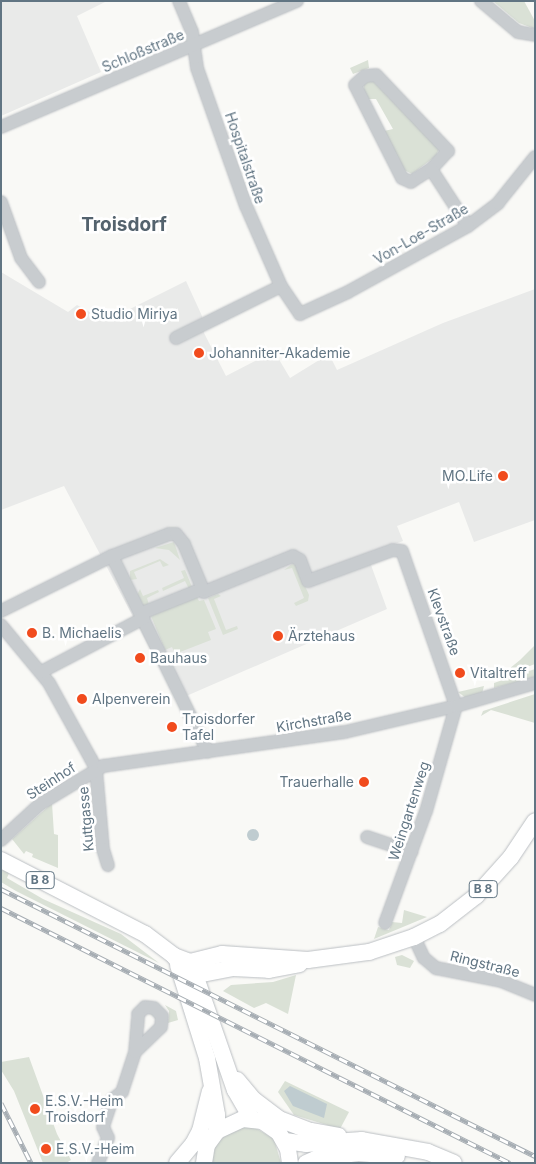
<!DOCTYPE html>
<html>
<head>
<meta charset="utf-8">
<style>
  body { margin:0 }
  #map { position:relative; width:536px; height:1164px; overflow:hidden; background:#f9f9f6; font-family:Inter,sans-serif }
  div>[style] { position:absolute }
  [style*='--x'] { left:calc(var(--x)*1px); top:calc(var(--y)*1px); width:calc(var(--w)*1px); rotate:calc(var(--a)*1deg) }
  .built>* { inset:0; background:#e9eae9 }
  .green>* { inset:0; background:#dae1d6 }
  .water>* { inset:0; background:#bfccd0 }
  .round { border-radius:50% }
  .roads { filter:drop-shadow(0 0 1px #bbbfc3) drop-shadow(0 0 1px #bbbfc3) }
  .minor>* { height:12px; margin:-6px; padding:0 6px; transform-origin:6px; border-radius:6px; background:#c8cccf }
  .major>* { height:16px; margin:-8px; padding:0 8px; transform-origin:8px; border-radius:8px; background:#fff }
  .rail>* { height:5px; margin-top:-2.5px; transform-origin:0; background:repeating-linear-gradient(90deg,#fff 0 9px,#a6adb3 0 18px); box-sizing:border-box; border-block:1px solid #a6adb3 }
  .dots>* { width:14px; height:14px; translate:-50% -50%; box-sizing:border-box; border:2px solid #fff; border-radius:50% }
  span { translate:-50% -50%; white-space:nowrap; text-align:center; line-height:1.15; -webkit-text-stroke:5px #fff; paint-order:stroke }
  .shield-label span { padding:1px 4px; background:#fff; border:1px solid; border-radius:4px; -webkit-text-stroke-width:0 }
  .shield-label { font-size:12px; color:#617583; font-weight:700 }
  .street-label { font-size:14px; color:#617583 }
  .poi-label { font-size:14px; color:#617583 }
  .left { translate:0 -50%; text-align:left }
  .right { translate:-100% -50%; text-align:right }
  .district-label { font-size:19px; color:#54636e; font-weight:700 }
  .frame { position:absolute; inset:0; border:2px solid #617583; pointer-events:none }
</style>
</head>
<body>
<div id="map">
  <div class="built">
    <i style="clip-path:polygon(1px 1px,107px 1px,77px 16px,101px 72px,1px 116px)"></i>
    <i style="clip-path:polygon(1px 272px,68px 312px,77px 305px,106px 321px,186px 281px,202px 316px,204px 333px,226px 376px,274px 351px,290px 378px,329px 354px,337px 370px,443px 323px,535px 289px,535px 520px,474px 542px,459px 502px,397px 526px,403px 541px,367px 554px,387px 609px,177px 700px,64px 486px,1px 510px)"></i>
  </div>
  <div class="green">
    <i style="clip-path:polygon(493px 1px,524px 1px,535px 21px,535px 29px,519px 23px)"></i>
    <i style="clip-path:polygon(368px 60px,369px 68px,353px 74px,350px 68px)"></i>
    <i style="clip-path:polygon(372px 80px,439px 149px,436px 156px,412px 174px,404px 170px,384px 131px,393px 129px,376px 99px,368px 99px,364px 91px,364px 84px)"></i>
    <i style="clip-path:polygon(174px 542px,180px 560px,169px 550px,155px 548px)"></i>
    <i style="clip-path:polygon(160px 559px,169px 565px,163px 567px,160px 561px,134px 572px,137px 579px,130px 580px,130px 571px)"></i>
    <i style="clip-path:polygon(292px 564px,296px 565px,309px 595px,308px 601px,296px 606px,294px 603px,304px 598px,292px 568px,284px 570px)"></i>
    <i style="clip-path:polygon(185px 570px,192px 587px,189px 589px,185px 581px,163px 591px,162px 588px,184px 578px,181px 571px)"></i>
    <i style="clip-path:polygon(140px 589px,143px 596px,158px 590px,159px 592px,147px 598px,149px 605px,144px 606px,137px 595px)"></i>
    <i style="clip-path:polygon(218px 594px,221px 596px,214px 599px,226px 630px,237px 626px,238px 629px,223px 635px,208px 598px)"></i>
    <i style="clip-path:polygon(197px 597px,199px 601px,204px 600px,216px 629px,208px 632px,211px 640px,175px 654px,172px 647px,165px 650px,151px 616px)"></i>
    <i style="clip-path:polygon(535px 645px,535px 664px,498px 678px,520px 660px)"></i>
    <i style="clip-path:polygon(535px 669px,535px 678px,494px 688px,494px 683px)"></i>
    <i style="clip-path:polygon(484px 686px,482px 694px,466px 698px,458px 692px)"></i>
    <i style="clip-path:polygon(535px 694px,535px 723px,491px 710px,481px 716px,483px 711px)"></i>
    <i style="clip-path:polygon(52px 803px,54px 834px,58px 835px,58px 868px,32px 857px,33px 854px,26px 851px,24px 854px,12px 839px)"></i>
    <i style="clip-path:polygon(1px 869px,9px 873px,7px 878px,43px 899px,121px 934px,159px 963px,16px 891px,1px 882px)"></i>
    <i style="clip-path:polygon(404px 910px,427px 917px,374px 939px,378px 927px,389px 930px,392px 922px,402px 923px)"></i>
    <i style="clip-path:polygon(402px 955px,414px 961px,410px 968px,397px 965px,395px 957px)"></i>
    <i style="clip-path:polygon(296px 975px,288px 1014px,266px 1003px,254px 1008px,223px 991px,231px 985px,273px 982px)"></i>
    <i style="clip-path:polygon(165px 1005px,176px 1011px,178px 1020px,168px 1023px,169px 1011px)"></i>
    <i style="clip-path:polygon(29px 1057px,57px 1134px,71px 1160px,66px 1163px,43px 1163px,14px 1091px,1px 1070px,1px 1062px)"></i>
    <i style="clip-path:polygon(285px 1081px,349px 1112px,340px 1129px,294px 1115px,278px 1092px)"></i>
    <i style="clip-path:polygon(238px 1127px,254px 1127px,274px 1139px,281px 1163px,212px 1163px,215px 1147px,224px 1134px)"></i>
  </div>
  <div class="water">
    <i class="round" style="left:247px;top:829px;width:12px;height:12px"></i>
    <i style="clip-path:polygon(290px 1086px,327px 1104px,324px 1118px,293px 1106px,284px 1091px)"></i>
  </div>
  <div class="roads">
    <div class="minor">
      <i style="--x:179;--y:1;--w:34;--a:67"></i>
      <i style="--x:192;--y:32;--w:36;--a:82"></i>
      <i style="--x:197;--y:68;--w:146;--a:70.5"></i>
      <i style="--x:246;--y:206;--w:87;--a:66.4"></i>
      <i style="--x:281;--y:286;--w:34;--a:56"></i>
      <i style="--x:300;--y:314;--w:53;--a:-24.6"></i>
      <i style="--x:348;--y:292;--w:137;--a:-28.8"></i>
      <i style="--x:468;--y:226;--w:38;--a:-37"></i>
      <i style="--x:498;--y:203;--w:59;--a:-51.2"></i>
      <i style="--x:481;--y:1;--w:48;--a:40"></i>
      <i style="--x:518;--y:32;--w:17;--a:10"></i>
      <i style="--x:376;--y:75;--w:105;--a:46.5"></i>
      <i style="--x:448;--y:151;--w:25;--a:133"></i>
      <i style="--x:431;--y:169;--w:24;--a:147"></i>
      <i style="--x:411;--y:182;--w:10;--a:-156"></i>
      <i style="--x:402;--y:178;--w:104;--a:-116.8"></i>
      <i style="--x:355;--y:85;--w:13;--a:-42"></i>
      <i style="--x:365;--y:76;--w:11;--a:-5"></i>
      <i style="--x:1;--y:127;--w:322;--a:-23.1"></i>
      <i style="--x:431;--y:169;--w:68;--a:57"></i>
      <i style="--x:1;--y:202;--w:59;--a:70.3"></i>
      <i style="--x:21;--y:258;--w:30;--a:53"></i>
      <i style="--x:176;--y:338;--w:117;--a:-26.3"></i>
      <i style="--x:112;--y:556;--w:218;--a:63.9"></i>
      <i style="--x:1;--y:611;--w:124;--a:-26.4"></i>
      <i style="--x:112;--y:556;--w:61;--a:-21.1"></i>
      <i style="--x:169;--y:534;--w:7;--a:0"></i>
      <i style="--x:176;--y:534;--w:13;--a:51"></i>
      <i style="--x:184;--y:544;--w:52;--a:67.4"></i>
      <i style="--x:204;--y:592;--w:96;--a:-22"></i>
      <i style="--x:293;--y:556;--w:8;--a:30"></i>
      <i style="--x:300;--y:560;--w:22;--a:69"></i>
      <i style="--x:308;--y:581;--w:90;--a:-20"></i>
      <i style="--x:393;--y:550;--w:9;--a:6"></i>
      <i style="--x:402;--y:551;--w:164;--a:70.8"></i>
      <i style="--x:456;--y:706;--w:109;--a:105.9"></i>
      <i style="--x:426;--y:811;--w:119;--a:110.1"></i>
      <i style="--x:142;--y:613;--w:65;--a:-21.8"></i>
      <i style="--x:1;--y:625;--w:75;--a:50.4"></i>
      <i style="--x:49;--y:683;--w:87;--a:61.1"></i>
      <i style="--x:91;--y:759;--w:11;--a:63"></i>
      <i style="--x:96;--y:769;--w:80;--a:85"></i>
      <i style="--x:103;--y:849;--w:17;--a:73"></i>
      <i style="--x:41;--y:672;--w:116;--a:-27.7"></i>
      <i style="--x:367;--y:837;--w:47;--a:18.4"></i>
      <i style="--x:1;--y:840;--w:53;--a:-42.7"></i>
      <i style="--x:40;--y:804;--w:74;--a:-31.1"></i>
      <i style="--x:103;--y:766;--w:244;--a:-8"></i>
      <i style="--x:345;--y:732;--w:114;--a:-13.2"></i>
      <i style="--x:456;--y:706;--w:82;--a:-16.2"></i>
      <i style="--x:414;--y:937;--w:23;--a:65"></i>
      <i style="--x:424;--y:958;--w:16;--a:40"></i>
      <i style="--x:436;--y:968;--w:66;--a:11.3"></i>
      <i style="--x:501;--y:981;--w:37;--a:22"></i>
      <i style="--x:98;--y:1163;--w:27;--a:-68"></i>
      <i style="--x:108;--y:1138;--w:12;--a:-114"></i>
      <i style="--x:103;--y:1127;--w:28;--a:-72"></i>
      <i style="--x:112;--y:1100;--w:13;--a:-39"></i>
      <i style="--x:122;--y:1092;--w:42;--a:-72"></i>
      <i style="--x:135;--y:1052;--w:38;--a:-85"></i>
      <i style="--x:138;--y:1014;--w:10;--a:-45"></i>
      <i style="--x:145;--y:1007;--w:9;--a:6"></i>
      <i style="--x:154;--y:1008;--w:11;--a:45"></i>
      <i style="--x:162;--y:1016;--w:11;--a:95"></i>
      <i style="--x:161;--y:1027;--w:36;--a:136"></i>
    </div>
    <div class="major">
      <i style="--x:1;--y:860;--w:162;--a:27.2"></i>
      <i style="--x:145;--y:934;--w:36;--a:37"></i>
      <i style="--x:174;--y:956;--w:20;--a:53"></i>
      <i style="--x:186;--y:972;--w:11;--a:15"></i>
      <i style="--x:197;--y:975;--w:37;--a:-11"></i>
      <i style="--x:233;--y:968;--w:36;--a:3"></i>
      <i style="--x:269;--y:970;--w:31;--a:-11"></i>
      <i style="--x:174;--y:956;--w:17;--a:21"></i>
      <i style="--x:190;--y:962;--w:33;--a:-14"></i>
      <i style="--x:222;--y:954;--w:86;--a:4"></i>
      <i style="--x:308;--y:960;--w:62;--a:-7.5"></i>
      <i style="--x:369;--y:952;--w:47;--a:-18.4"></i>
      <i style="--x:414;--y:937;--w:29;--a:-27"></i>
      <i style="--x:440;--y:924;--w:46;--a:-37.9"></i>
      <i style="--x:476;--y:896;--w:52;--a:-48.1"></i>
      <i style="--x:511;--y:857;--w:43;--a:-56.3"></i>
      <i style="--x:178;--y:965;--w:97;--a:72.7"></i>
      <i style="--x:207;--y:1058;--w:58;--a:80"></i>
      <i style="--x:217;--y:1115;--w:16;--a:90"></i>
      <i style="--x:192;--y:966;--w:131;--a:70.9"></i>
      <i style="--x:235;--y:1090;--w:34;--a:60"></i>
      <i style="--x:237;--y:1080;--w:26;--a:50"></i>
      <i style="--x:254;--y:1100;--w:31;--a:37"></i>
      <i style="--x:279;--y:1119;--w:34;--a:21"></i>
      <i style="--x:311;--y:1131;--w:28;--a:10"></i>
      <i style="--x:285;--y:1141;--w:21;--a:8"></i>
      <i style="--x:306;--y:1144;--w:56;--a:-4.1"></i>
      <i style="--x:362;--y:1140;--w:67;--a:10.3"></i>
      <i style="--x:428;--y:1152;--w:28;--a:23"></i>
      <i style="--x:177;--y:1163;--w:25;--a:-50"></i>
      <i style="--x:193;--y:1144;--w:15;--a:-62"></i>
      <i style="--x:200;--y:1131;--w:41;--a:-76"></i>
      <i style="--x:204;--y:1163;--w:18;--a:-81"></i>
      <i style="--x:207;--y:1145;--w:17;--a:-54"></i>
      <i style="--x:217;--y:1131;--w:29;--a:-25"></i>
      <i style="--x:243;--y:1119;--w:19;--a:6"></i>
      <i style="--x:262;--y:1121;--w:21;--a:35"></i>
      <i style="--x:279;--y:1133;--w:18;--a:61"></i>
      <i style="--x:288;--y:1149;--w:14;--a:82"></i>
      <i style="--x:306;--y:1163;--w:13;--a:-23"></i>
      <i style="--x:318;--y:1158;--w:39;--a:-7"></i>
      <i style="--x:357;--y:1153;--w:40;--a:4.3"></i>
    </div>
  </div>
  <div class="rail">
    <i style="--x:1;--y:889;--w:597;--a:26.57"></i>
    <i style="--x:1;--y:908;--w:569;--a:26.61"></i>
    <i style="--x:1;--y:1103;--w:67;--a:63.4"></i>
  </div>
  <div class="dots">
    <i style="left:81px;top:314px;background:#f14b1d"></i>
    <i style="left:199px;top:353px;background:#f14b1d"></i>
    <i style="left:503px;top:476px;background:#f14b1d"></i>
    <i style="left:32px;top:633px;background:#f14b1d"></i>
    <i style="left:278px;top:636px;background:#f14b1d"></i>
    <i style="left:140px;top:658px;background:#f14b1d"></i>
    <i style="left:460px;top:673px;background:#f14b1d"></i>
    <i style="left:82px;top:699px;background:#f14b1d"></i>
    <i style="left:172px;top:727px;background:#f14b1d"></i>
    <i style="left:364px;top:782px;background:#f14b1d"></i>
    <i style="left:35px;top:1109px;background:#f14b1d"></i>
    <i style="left:46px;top:1149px;background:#f14b1d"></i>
  </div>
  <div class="shield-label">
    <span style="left:40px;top:880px">B 8</span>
    <span style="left:483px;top:889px">B 8</span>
  </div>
  <div class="street-label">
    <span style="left:143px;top:51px;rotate:-23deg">Schloßstraße</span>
    <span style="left:245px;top:158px;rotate:71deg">Hospitalstraße</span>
    <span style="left:421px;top:234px;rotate:-30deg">Von-Loe-Straße</span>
    <span style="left:444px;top:622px;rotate:70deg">Klevstraße</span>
    <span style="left:314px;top:721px;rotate:-10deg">Kirchstraße</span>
    <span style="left:51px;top:781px;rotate:-33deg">Steinhof</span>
    <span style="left:409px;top:811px;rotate:-72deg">Weingartenweg</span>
    <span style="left:86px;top:819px;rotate:-95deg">Kuttgasse</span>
    <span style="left:485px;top:964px;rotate:14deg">Ringstraße</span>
  </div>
  <div class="poi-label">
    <span class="left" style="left:91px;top:314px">Studio Miriya</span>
    <span class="left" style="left:209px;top:353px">Johanniter-Akademie</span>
    <span class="right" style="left:493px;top:476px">MO.Life</span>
    <span class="left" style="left:42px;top:633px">B. Michaelis</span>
    <span class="left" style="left:288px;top:636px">Ärztehaus</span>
    <span class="left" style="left:150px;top:658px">Bauhaus</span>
    <span class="left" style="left:470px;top:673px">Vitaltreff</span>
    <span class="left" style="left:92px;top:699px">Alpenverein</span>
    <span class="left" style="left:182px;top:727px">Troisdorfer<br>Tafel</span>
    <span class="right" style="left:354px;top:782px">Trauerhalle</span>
    <span class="left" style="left:45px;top:1109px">E.S.V.-Heim<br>Troisdorf</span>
    <span class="left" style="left:56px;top:1149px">E.S.V.-Heim</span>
  </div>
  <div class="district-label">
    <span style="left:124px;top:225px">Troisdorf</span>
  </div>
  <div class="frame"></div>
</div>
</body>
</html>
